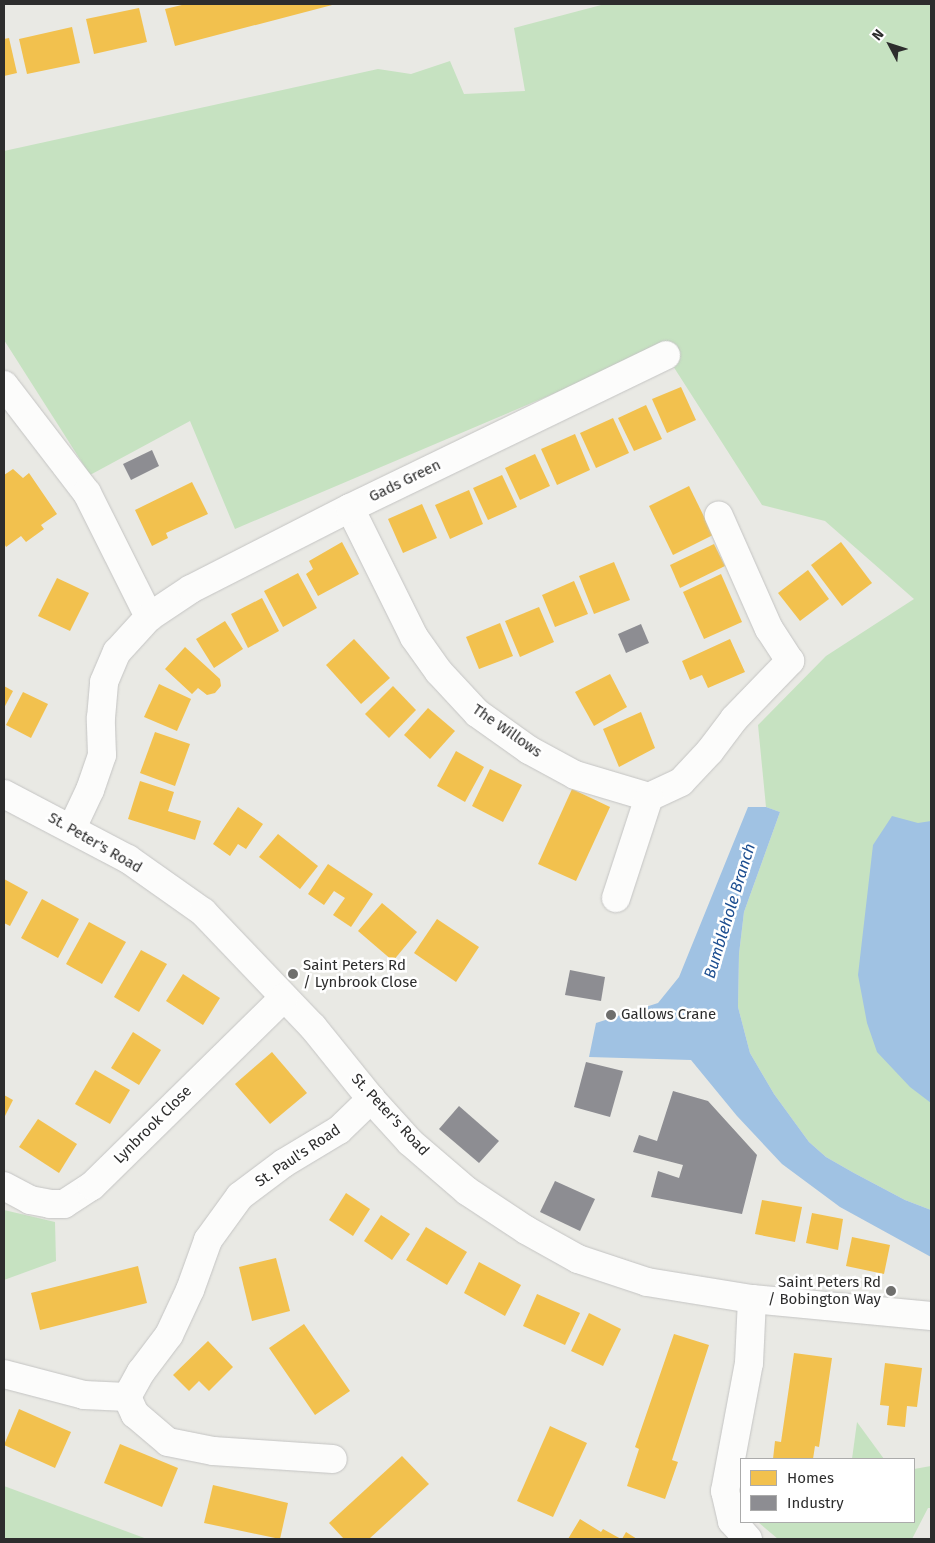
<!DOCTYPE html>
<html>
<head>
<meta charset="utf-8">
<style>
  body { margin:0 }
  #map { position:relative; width:935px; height:1543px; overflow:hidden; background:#e9e9e4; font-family:"Fira Sans",sans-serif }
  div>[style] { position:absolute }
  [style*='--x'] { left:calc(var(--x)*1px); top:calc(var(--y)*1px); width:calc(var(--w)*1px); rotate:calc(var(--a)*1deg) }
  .green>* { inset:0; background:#c6e2c1 }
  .water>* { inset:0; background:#a0c2e3 }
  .homes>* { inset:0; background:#f2c14e }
  .industry>* { inset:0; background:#8d8d92 }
  .roads { filter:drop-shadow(0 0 1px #c4c4c3) drop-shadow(0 0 1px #c4c4c3) }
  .minor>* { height:28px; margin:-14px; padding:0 14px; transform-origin:14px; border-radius:14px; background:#fcfcfb }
  .dots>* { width:14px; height:14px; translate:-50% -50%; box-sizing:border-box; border:2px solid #fff; border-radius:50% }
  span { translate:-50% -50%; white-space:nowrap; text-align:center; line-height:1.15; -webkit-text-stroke:5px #fff; paint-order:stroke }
  .street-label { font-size:15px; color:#2d2d2d }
  .poi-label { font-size:15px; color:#2d2d2d }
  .left { translate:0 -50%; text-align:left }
  .right { translate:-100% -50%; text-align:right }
  .water-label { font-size:16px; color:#1d4e90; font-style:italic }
  .frame { position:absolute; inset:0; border:5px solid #2d2d2d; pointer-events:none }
  .legend { position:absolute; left:740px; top:1458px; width:175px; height:65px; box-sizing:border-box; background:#fff; border:1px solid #ababab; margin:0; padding:6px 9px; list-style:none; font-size:15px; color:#2d2d2d }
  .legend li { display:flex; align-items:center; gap:10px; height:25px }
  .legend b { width:25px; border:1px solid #ababab }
  .north { position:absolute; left:865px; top:20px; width:50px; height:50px; -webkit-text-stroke:4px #fff; paint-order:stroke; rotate:310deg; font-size:14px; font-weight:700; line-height:20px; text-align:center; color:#2d2d2d }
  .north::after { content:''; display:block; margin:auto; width:18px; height:22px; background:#2d2d2d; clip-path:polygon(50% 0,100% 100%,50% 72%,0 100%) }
</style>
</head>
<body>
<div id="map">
  <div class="green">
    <i style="clip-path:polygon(605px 4px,931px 4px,931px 1210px,905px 1200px,854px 1173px,826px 1157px,809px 1142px,774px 1094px,750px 1053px,738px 1007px,739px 954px,744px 912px,780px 812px,766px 807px,758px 725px,826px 656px,914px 599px,825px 521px,762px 505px,666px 355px,654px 351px,235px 529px,190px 421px,90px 475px,4px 340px,4px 151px,378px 69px,411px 74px,450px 61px,464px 94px,525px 91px,514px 28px)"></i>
    <i style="clip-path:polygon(4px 1210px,55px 1222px,56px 1261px,4px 1280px)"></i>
    <i style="clip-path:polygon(857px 1422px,884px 1459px,852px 1459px)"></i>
    <i style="clip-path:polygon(931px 1466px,931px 1508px,928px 1508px,912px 1539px,778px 1539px,758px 1522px,914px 1522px,914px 1469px)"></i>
    <i style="clip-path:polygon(4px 1486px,147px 1539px,4px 1539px)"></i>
  </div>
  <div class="water">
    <i style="clip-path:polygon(748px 807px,766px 807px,780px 812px,744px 912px,739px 954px,738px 1007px,750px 1053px,774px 1094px,809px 1142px,826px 1157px,854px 1173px,905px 1200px,931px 1210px,931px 1257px,840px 1207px,782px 1164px,737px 1116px,691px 1060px,589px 1057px,596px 1023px,658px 1003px,679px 977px)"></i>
    <i style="clip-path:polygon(892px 816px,918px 823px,931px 821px,931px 1103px,910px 1087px,877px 1052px,867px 1023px,858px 975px,873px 845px)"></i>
  </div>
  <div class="homes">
    <i style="clip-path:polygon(186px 4px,336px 4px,175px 46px,165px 9px)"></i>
    <i style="clip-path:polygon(139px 8px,147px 42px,94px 54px,86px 19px)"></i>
    <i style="clip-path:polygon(72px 27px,80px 63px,27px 74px,19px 39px)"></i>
    <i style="clip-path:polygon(9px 38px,17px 73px,4px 76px,4px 39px)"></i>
    <i style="clip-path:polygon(681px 387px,696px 420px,667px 433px,652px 399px)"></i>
    <i style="clip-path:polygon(646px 405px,662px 439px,634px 451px,618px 418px)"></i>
    <i style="clip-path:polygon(613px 418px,629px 453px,596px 468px,580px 433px)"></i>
    <i style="clip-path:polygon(575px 434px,590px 470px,557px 485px,541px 449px)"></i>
    <i style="clip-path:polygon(535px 454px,550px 486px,520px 500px,505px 468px)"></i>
    <i style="clip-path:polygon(13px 469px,23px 478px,29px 473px,57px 514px,41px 525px,44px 529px,26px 542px,21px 536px,6px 547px,4px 543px,4px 475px)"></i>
    <i style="clip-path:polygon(502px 475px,517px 507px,488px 520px,473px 488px)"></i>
    <i style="clip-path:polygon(192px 482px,208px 514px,166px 533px,168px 538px,152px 546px,135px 510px)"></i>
    <i style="clip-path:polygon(689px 486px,713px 535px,673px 555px,649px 506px)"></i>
    <i style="clip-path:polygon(469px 490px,483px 524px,450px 539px,435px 505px)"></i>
    <i style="clip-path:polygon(422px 504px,437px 538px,403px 553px,388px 519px)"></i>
    <i style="clip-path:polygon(342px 542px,359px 574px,318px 596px,306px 574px,313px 569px,309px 561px)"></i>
    <i style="clip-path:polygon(841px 542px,872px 583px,842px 606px,811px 565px)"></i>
    <i style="clip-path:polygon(714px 544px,725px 566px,680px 588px,670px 565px)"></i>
    <i style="clip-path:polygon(614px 562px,630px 600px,594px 614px,579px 576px)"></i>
    <i style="clip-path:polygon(808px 570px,829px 599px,800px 621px,778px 593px)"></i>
    <i style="clip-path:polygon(298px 573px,317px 608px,283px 627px,264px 591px)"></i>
    <i style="clip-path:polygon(721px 574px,742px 622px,704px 639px,683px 592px)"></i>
    <i style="clip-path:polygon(57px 578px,89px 593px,70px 631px,38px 616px)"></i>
    <i style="clip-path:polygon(574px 581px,588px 614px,555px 627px,542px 595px)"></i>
    <i style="clip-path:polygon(262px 598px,279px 631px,248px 648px,231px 614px)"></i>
    <i style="clip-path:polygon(539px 607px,554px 642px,520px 657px,505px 621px)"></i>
    <i style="clip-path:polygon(225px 621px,243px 649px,214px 668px,196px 639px)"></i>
    <i style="clip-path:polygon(500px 623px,513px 656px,479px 669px,466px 637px)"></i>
    <i style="clip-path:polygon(354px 639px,390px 678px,361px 704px,326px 665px)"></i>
    <i style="clip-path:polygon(730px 639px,745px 672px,708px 688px,702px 675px,690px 680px,682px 661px)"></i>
    <i style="clip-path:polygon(185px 647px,220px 679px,221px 686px,215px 693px,207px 695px,198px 688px,192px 694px,165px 669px)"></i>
    <i style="clip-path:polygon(610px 674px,627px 707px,594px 726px,575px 692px)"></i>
    <i style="clip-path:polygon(159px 684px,191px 699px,177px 731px,144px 717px)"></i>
    <i style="clip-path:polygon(4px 686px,13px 691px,4px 708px)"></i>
    <i style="clip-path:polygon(393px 686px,416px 710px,389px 738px,365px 714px)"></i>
    <i style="clip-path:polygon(23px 692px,48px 704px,31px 738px,6px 725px)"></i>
    <i style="clip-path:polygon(428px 708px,455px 731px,430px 759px,404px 735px)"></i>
    <i style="clip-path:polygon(641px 712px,655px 748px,619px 767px,603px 729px)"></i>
    <i style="clip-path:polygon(155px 732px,190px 744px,175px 786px,140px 773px)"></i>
    <i style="clip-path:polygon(456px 751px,484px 767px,465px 802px,437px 786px)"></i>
    <i style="clip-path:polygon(490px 769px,522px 785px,503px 822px,472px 806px)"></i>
    <i style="clip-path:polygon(140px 781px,174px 792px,168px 811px,201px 821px,195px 840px,128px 819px)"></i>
    <i style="clip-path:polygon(572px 789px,610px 807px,576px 881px,538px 864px)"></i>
    <i style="clip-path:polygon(238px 807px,263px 824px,246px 849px,238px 844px,230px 856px,213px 844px)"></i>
    <i style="clip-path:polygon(278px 834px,318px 866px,300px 889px,259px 857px)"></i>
    <i style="clip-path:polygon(328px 864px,373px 894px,351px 927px,333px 915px,345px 898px,334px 891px,324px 905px,308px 894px)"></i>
    <i style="clip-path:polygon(4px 879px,28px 892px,10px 926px,4px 923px)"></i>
    <i style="clip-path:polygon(42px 899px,79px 919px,58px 958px,21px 938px)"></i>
    <i style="clip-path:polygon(382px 903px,417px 932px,393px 961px,358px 931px)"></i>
    <i style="clip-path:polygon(437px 919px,479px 947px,456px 982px,414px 953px)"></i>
    <i style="clip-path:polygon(89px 922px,126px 942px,102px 984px,66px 964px)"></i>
    <i style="clip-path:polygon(141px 950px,167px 964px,139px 1012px,114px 997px)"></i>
    <i style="clip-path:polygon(183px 974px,220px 998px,203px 1025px,166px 1001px)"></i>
    <i style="clip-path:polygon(133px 1032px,161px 1050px,139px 1085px,111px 1068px)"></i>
    <i style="clip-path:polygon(272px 1052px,307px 1093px,270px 1124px,235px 1084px)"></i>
    <i style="clip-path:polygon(95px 1070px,130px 1090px,110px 1124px,75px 1104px)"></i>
    <i style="clip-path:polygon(4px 1095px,13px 1100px,4px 1118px)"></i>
    <i style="clip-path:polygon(38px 1119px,77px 1144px,59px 1173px,19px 1147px)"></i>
    <i style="clip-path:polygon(346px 1193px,370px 1209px,353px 1236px,329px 1220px)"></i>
    <i style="clip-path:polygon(762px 1200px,802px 1207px,795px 1242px,755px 1234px)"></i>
    <i style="clip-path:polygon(812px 1213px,843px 1219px,838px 1250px,806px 1243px)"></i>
    <i style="clip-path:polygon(381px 1215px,410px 1234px,392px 1260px,364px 1241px)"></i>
    <i style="clip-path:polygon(426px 1227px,467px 1252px,447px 1285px,406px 1260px)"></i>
    <i style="clip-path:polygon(852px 1237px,890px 1245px,884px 1274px,846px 1266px)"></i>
    <i style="clip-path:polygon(276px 1258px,290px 1311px,252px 1321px,239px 1267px)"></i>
    <i style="clip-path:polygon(479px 1262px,521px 1285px,505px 1316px,464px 1293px)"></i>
    <i style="clip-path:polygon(138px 1266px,147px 1303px,40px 1330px,31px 1293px)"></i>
    <i style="clip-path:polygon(537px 1294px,580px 1313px,565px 1345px,523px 1326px)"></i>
    <i style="clip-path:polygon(589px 1313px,621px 1329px,603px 1366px,571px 1351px)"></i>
    <i style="clip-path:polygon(304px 1324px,350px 1391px,315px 1415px,269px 1348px)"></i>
    <i style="clip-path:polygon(674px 1334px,709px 1345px,672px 1460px,678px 1462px,665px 1499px,627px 1486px,639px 1449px,635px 1447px)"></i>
    <i style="clip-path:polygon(208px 1341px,233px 1367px,209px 1391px,199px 1381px,189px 1391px,173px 1375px)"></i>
    <i style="clip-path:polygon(794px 1353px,832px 1358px,819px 1447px,815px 1446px,813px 1459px,773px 1459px,775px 1441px,781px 1442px)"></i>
    <i style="clip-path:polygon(885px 1363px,922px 1368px,917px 1407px,907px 1406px,905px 1427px,887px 1425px,889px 1406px,880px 1405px)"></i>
    <i style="clip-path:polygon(19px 1409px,71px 1432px,55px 1468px,4px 1445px)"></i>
    <i style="clip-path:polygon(550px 1426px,587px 1443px,553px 1517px,517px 1501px)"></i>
    <i style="clip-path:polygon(120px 1444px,178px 1468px,162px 1507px,104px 1483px)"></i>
    <i style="clip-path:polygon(402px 1456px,429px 1484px,369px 1539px,344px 1539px,329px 1523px)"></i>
    <i style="clip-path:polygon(213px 1485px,288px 1503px,280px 1539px,204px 1523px)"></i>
    <i style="clip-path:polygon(580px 1519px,601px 1532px,603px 1529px,621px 1539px,568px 1539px)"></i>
    <i style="clip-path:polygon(626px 1532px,637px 1539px,622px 1539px)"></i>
  </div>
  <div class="industry">
    <i style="clip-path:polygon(152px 450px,159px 466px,131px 480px,123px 464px)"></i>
    <i style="clip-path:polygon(641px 624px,649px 643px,626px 653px,618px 634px)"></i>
    <i style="clip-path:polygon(570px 970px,605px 977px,601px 1001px,565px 995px)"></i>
    <i style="clip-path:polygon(586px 1062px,623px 1071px,610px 1117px,574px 1107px)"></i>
    <i style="clip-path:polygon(673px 1091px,708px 1101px,757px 1155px,742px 1214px,651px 1197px,658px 1171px,679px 1178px,683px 1165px,633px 1152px,639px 1135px,657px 1141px)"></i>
    <i style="clip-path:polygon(459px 1106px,499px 1141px,479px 1163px,439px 1129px)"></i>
    <i style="clip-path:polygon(555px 1181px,595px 1199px,580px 1231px,540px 1212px)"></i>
  </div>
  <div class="roads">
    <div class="minor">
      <i style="--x:4;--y:385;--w:136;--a:52.5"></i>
      <i style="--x:87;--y:493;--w:139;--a:63.4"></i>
      <i style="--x:350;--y:508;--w:144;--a:63.6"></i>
      <i style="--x:414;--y:637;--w:43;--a:54.5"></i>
      <i style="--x:439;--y:672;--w:56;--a:47.2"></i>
      <i style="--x:477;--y:713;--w:64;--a:35.4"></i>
      <i style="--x:529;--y:750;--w:52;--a:28.5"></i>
      <i style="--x:575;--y:775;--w:77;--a:16.6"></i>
      <i style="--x:649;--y:797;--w:35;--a:-25"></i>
      <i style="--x:681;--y:782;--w:42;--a:-46.9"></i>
      <i style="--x:710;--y:751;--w:40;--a:-53"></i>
      <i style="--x:734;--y:719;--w:81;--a:-46"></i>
      <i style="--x:790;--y:661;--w:38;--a:-123"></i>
      <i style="--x:769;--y:629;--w:124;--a:-113.9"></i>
      <i style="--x:4;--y:794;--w:140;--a:27.7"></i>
      <i style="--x:128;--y:859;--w:92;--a:35.2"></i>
      <i style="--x:203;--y:912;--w:159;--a:46.3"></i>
      <i style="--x:313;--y:1027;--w:92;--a:51.1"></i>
      <i style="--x:371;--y:1099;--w:58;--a:47.8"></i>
      <i style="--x:410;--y:1142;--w:75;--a:40.7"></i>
      <i style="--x:467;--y:1191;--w:71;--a:33.5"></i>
      <i style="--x:526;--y:1230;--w:60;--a:29.1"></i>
      <i style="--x:578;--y:1259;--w:73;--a:18.4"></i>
      <i style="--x:647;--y:1282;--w:106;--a:9.2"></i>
      <i style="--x:752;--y:1299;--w:180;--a:5.4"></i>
      <i style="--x:72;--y:828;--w:42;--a:-64.7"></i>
      <i style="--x:90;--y:790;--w:37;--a:-71"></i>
      <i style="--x:102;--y:755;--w:37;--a:-92"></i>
      <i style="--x:101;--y:718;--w:36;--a:-85"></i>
      <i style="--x:104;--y:682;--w:33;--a:-67"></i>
      <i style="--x:117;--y:652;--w:47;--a:-47.6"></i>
      <i style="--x:149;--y:617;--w:50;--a:-33.7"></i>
      <i style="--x:191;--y:589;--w:178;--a:-27"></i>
      <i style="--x:350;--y:508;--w:351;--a:-25.8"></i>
      <i style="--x:616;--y:898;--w:106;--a:-71.9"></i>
      <i style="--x:4;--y:1186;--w:30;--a:28"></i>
      <i style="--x:30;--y:1200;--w:20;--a:11"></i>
      <i style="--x:50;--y:1204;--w:14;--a:0"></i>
      <i style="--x:64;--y:1204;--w:33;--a:-33"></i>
      <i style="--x:92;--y:1186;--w:269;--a:-44.5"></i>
      <i style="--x:4;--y:1374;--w:83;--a:14.7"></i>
      <i style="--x:84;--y:1395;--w:43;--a:2.7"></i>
      <i style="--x:127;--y:1397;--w:19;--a:65"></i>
      <i style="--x:135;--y:1414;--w:43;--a:40.3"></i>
      <i style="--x:168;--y:1442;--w:46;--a:11.3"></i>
      <i style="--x:213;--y:1451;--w:120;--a:3.8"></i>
      <i style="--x:127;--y:1397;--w:29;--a:-61"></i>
      <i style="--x:141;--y:1372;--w:46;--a:-52.9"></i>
      <i style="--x:169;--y:1335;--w:50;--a:-65"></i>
      <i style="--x:190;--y:1290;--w:53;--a:-70.2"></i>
      <i style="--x:208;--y:1240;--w:54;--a:-54"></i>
      <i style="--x:240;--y:1196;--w:55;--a:-36.9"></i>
      <i style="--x:284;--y:1163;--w:64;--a:-31"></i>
      <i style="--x:339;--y:1130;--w:45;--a:-44.1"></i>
      <i style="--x:748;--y:1539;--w:24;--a:-132"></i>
      <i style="--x:732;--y:1521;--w:31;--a:-103"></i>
      <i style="--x:725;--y:1491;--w:130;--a:-79.4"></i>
      <i style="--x:749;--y:1363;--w:64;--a:-87.3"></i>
    </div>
  </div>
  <div class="dots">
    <i style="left:293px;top:974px;background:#6f6f6d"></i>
    <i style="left:611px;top:1015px;background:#6f6f6d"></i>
    <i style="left:891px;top:1291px;background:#6f6f6d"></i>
  </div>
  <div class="street-label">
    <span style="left:405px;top:481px;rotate:-26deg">Gads Green</span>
    <span style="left:507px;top:731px;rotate:35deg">The Willows</span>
    <span style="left:95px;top:843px;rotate:30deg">St. Peter's Road</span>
    <span style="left:390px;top:1115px;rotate:47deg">St. Peter's Road</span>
    <span style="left:153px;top:1125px;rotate:-45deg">Lynbrook Close</span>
    <span style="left:298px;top:1156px;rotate:-34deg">St. Paul's Road</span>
  </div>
  <div class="poi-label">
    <span class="left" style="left:303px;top:974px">Saint Peters Rd<br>/ Lynbrook Close</span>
    <span class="left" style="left:621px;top:1015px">Gallows Crane</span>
    <span class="right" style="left:881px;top:1291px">Saint Peters Rd<br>/ Bobington Way</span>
  </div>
  <div class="water-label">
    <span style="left:730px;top:911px;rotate:-73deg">Bumblehole Branch</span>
  </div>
  <div class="frame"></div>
  <ul class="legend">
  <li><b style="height:14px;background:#f2c14e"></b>Homes</li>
  <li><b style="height:14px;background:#8d8d92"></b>Industry</li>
  </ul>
  <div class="north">N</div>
</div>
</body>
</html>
